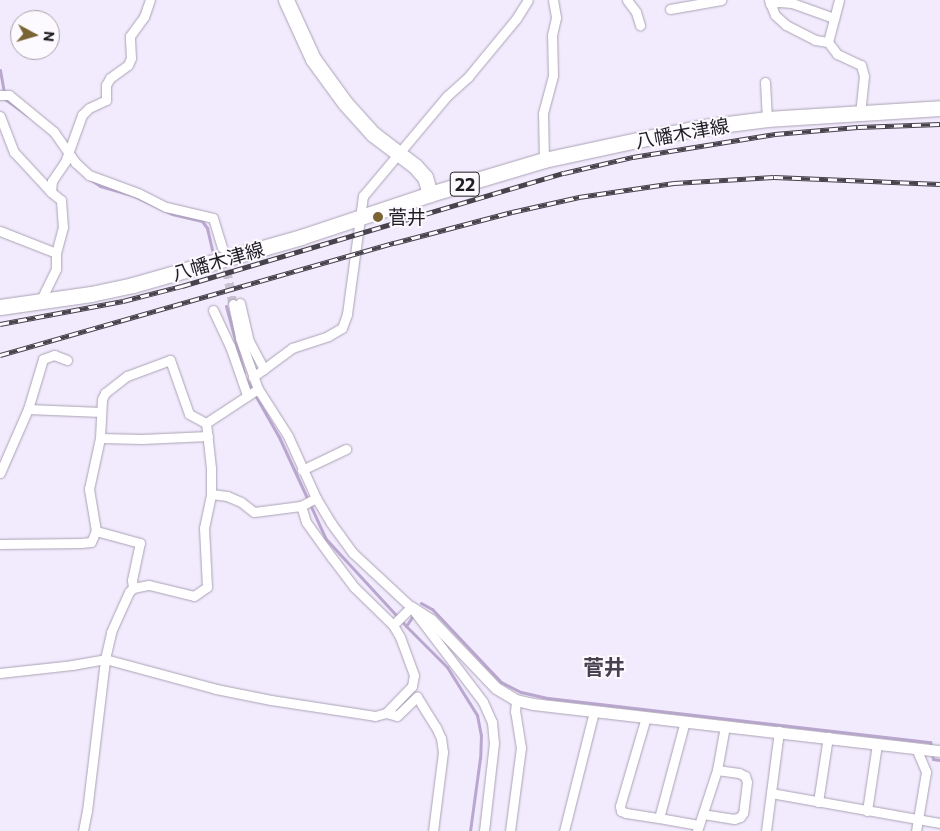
<!DOCTYPE html>
<html>
<head>
<meta charset="utf-8">
<style>
  body { margin:0 }
  #map { position:relative; width:940px; height:831px; overflow:hidden; background:#f2eafd; font-family:Commissioner,"Noto Sans JP",sans-serif }
  div>[style] { position:absolute }
  [style*='--x'] { left:calc(var(--x)*1px); top:calc(var(--y)*1px); width:calc(var(--w)*1px); rotate:calc(var(--a)*1deg) }
  .stream>* { height:3px; margin:-1.5px; padding:0 1.5px; transform-origin:1.5px; border-radius:1.5px; background:#baa7d0 }
  .minor-tunnel>* { height:9px; margin-top:-4.5px; transform-origin:0; background:repeating-linear-gradient(90deg,#c8c1d2 0 9px,transparent 0 13.5px) }
  .roads { filter:drop-shadow(0 0 1px #aaa2b4) drop-shadow(0 0 1px #aaa2b4) }
  .minor>* { height:9px; margin:-4.5px; padding:0 4.5px; transform-origin:4.5px; border-radius:4.5px; background:#fff }
  .tertiary>* { height:11px; margin:-5.5px; padding:0 5.5px; transform-origin:5.5px; border-radius:5.5px; background:#fff }
  .primary>* { height:15px; margin:-7.5px; padding:0 7.5px; transform-origin:7.5px; border-radius:7.5px; background:#fff }
  .rail>* { height:5px; margin-top:-2.5px; transform-origin:0; background:repeating-linear-gradient(90deg,#fcfafe 0 9px,#47434c 0 18px); box-sizing:border-box; border-block:1px solid #47434c }
  .dots>* { width:14px; height:14px; translate:-50% -50%; box-sizing:border-box; border:2px solid #fcfafe; border-radius:50% }
  span { translate:-50% -50%; white-space:nowrap; text-align:center; line-height:1.15; -webkit-text-stroke:4px #fcfafe; paint-order:stroke }
  .shield-label span { padding:1px 4px; background:#fcfafe; border:1px solid; border-radius:4px; -webkit-text-stroke-width:0 }
  .shield-label { font-size:18px; color:#201d24; font-weight:700 }
  .street-label { font-size:19px; color:#201d24 }
  .poi-label { font-size:19px; color:#201d24 }
  .left { translate:0 -50%; text-align:left }
  .quarter-label { font-size:21px; color:#474050; font-weight:700 }
  .north { position:absolute; left:10px; top:10px; width:50px; height:50px; box-sizing:border-box; background:#fcfafe; border:1px solid #a4a2a7; border-radius:50%; rotate:96deg; font-size:14px; font-weight:700; line-height:20px; text-align:center; color:#201d24 }
  .north::after { content:''; display:block; margin:auto; width:18px; height:22px; background:#7a6433; clip-path:polygon(50% 0,100% 100%,50% 72%,0 100%) }
</style>
</head>
<body>
<div id="map">
  <div class="stream">
    <i style="--x:0;--y:70;--w:29;--a:80"></i>
    <i style="--x:5;--y:99;--w:27;--a:36"></i>
    <i style="--x:90;--y:179;--w:12;--a:35"></i>
    <i style="--x:100;--y:186;--w:35;--a:16"></i>
    <i style="--x:134;--y:196;--w:42;--a:25.3"></i>
    <i style="--x:172;--y:214;--w:31;--a:13"></i>
    <i style="--x:202;--y:221;--w:9;--a:54"></i>
    <i style="--x:207;--y:228;--w:23;--a:77"></i>
    <i style="--x:226;--y:306;--w:69;--a:75"></i>
    <i style="--x:246;--y:379;--w:67;--a:60.4"></i>
    <i style="--x:279;--y:437;--w:112;--a:65.3"></i>
    <i style="--x:326;--y:539;--w:118;--a:47.4"></i>
    <i style="--x:406;--y:626;--w:58;--a:45"></i>
    <i style="--x:447;--y:667;--w:57;--a:58"></i>
    <i style="--x:477;--y:715;--w:20;--a:79"></i>
    <i style="--x:481;--y:735;--w:23;--a:92"></i>
    <i style="--x:480;--y:758;--w:74;--a:97.8"></i>
    <i style="--x:421;--y:603;--w:13;--a:29"></i>
    <i style="--x:432;--y:609;--w:100;--a:46.6"></i>
    <i style="--x:501;--y:682;--w:22;--a:27"></i>
    <i style="--x:521;--y:692;--w:28;--a:13"></i>
    <i style="--x:548;--y:698;--w:385;--a:6.6"></i>
    <i style="--x:930;--y:742;--w:5;--a:79"></i>
    <i style="--x:406;--y:626;--w:11;--a:-56"></i>
    <i style="--x:932;--y:754;--w:5;--a:79"></i>
    <i style="--x:933;--y:759;--w:7;--a:8"></i>
  </div>
  <div class="minor-tunnel">
    <i style="--x:224;--y:256;--w:49;--a:79.4"></i>
  </div>
  <div class="roads">
    <div class="minor">
      <i style="--x:627;--y:0;--w:15;--a:53"></i>
      <i style="--x:636;--y:12;--w:14;--a:73"></i>
      <i style="--x:769;--y:0;--w:16;--a:68"></i>
      <i style="--x:775;--y:15;--w:15;--a:42"></i>
      <i style="--x:786;--y:25;--w:33;--a:27"></i>
      <i style="--x:815;--y:40;--w:13;--a:9"></i>
      <i style="--x:839;--y:0;--w:43;--a:104.7"></i>
      <i style="--x:828;--y:42;--w:15;--a:53"></i>
      <i style="--x:837;--y:54;--w:26;--a:25"></i>
      <i style="--x:861;--y:65;--w:11;--a:75"></i>
      <i style="--x:864;--y:76;--w:37;--a:96"></i>
      <i style="--x:770;--y:4;--w:9;--a:-13"></i>
      <i style="--x:779;--y:2;--w:13;--a:4"></i>
      <i style="--x:792;--y:3;--w:45;--a:19.7"></i>
      <i style="--x:670;--y:9;--w:52;--a:-10"></i>
      <i style="--x:765;--y:82;--w:37;--a:87"></i>
      <i style="--x:0;--y:95;--w:9;--a:0"></i>
      <i style="--x:9;--y:95;--w:58;--a:39.4"></i>
      <i style="--x:54;--y:132;--w:38;--a:55"></i>
      <i style="--x:76;--y:163;--w:18;--a:43"></i>
      <i style="--x:89;--y:175;--w:52;--a:20.2"></i>
      <i style="--x:138;--y:193;--w:31;--a:27"></i>
      <i style="--x:166;--y:207;--w:48;--a:13.2"></i>
      <i style="--x:213;--y:218;--w:31;--a:73"></i>
      <i style="--x:0;--y:116;--w:39;--a:69"></i>
      <i style="--x:14;--y:152;--w:54;--a:47.2"></i>
      <i style="--x:51;--y:192;--w:13;--a:39"></i>
      <i style="--x:61;--y:200;--w:27;--a:86"></i>
      <i style="--x:63;--y:227;--w:27;--a:105"></i>
      <i style="--x:544;--y:160;--w:47;--a:-91.2"></i>
      <i style="--x:543;--y:113;--w:39;--a:-75"></i>
      <i style="--x:553;--y:75;--w:40;--a:-91.4"></i>
      <i style="--x:552;--y:35;--w:18;--a:-77"></i>
      <i style="--x:556;--y:17;--w:17;--a:-100"></i>
      <i style="--x:51;--y:192;--w:11;--a:-85"></i>
      <i style="--x:52;--y:181;--w:23;--a:-56"></i>
      <i style="--x:65;--y:162;--w:50;--a:-70.1"></i>
      <i style="--x:82;--y:115;--w:10;--a:-45"></i>
      <i style="--x:89;--y:108;--w:19;--a:-25"></i>
      <i style="--x:106;--y:100;--w:15;--a:-90"></i>
      <i style="--x:106;--y:85;--w:8;--a:-60"></i>
      <i style="--x:110;--y:78;--w:22;--a:-36"></i>
      <i style="--x:128;--y:65;--w:8;--a:-67"></i>
      <i style="--x:131;--y:58;--w:22;--a:-93"></i>
      <i style="--x:130;--y:36;--w:24;--a:-54"></i>
      <i style="--x:144;--y:17;--w:18;--a:-71"></i>
      <i style="--x:0;--y:231;--w:60;--a:21.4"></i>
      <i style="--x:56;--y:253;--w:16;--a:90"></i>
      <i style="--x:56;--y:269;--w:37;--a:116"></i>
      <i style="--x:240;--y:303;--w:39;--a:77"></i>
      <i style="--x:249;--y:341;--w:32;--a:62"></i>
      <i style="--x:233;--y:304;--w:35;--a:78"></i>
      <i style="--x:240;--y:338;--w:54;--a:70.6"></i>
      <i style="--x:258;--y:389;--w:56;--a:57.4"></i>
      <i style="--x:288;--y:436;--w:68;--a:65.7"></i>
      <i style="--x:316;--y:498;--w:29;--a:59"></i>
      <i style="--x:331;--y:523;--w:37;--a:54"></i>
      <i style="--x:353;--y:553;--w:79;--a:43"></i>
      <i style="--x:411;--y:607;--w:119;--a:52.8"></i>
      <i style="--x:483;--y:702;--w:22;--a:66"></i>
      <i style="--x:492;--y:722;--w:21;--a:85"></i>
      <i style="--x:494;--y:743;--w:89;--a:96.5"></i>
      <i style="--x:213;--y:310;--w:40;--a:65"></i>
      <i style="--x:230;--y:346;--w:52;--a:70.9"></i>
      <i style="--x:253;--y:377;--w:49;--a:-36.6"></i>
      <i style="--x:292;--y:348;--w:38;--a:-18"></i>
      <i style="--x:328;--y:336;--w:16;--a:-30"></i>
      <i style="--x:342;--y:328;--w:15;--a:-70"></i>
      <i style="--x:347;--y:314;--w:119;--a:-82.3"></i>
      <i style="--x:363;--y:196;--w:131;--a:-50"></i>
      <i style="--x:447;--y:96;--w:28;--a:-42"></i>
      <i style="--x:468;--y:77;--w:75;--a:-50.4"></i>
      <i style="--x:516;--y:19;--w:22;--a:-58"></i>
      <i style="--x:28;--y:409;--w:52;--a:-73.3"></i>
      <i style="--x:43;--y:359;--w:12;--a:-20"></i>
      <i style="--x:54;--y:355;--w:14;--a:21"></i>
      <i style="--x:100;--y:438;--w:42;--a:1.4"></i>
      <i style="--x:142;--y:439;--w:66;--a:-2.6"></i>
      <i style="--x:302;--y:470;--w:49;--a:-25.5"></i>
      <i style="--x:0;--y:473;--w:70;--a:-66.4"></i>
      <i style="--x:28;--y:409;--w:73;--a:2.4"></i>
      <i style="--x:211;--y:494;--w:16;--a:7"></i>
      <i style="--x:227;--y:496;--w:15;--a:23"></i>
      <i style="--x:241;--y:502;--w:16;--a:38"></i>
      <i style="--x:254;--y:512;--w:47;--a:-7.3"></i>
      <i style="--x:301;--y:506;--w:17;--a:-28"></i>
      <i style="--x:0;--y:544;--w:81;--a:-0.7"></i>
      <i style="--x:81;--y:543;--w:10;--a:-6"></i>
      <i style="--x:91;--y:542;--w:12;--a:-66"></i>
      <i style="--x:133;--y:588;--w:8;--a:-97"></i>
      <i style="--x:132;--y:580;--w:38;--a:-78"></i>
      <i style="--x:140;--y:543;--w:46;--a:-164.7"></i>
      <i style="--x:96;--y:531;--w:43;--a:-99.5"></i>
      <i style="--x:89;--y:489;--w:52;--a:-77.8"></i>
      <i style="--x:100;--y:438;--w:39;--a:-87"></i>
      <i style="--x:102;--y:399;--w:7;--a:-63"></i>
      <i style="--x:105;--y:393;--w:28;--a:-38"></i>
      <i style="--x:127;--y:376;--w:46;--a:-20.4"></i>
      <i style="--x:170;--y:360;--w:57;--a:70.6"></i>
      <i style="--x:189;--y:414;--w:19;--a:28"></i>
      <i style="--x:393;--y:625;--w:25;--a:-45"></i>
      <i style="--x:0;--y:673;--w:72;--a:-6.3"></i>
      <i style="--x:72;--y:665;--w:34;--a:-10"></i>
      <i style="--x:105;--y:659;--w:115;--a:15.1"></i>
      <i style="--x:216;--y:689;--w:56;--a:11.3"></i>
      <i style="--x:271;--y:700;--w:105;--a:8.7"></i>
      <i style="--x:375;--y:716;--w:11;--a:-15"></i>
      <i style="--x:386;--y:713;--w:37;--a:-46"></i>
      <i style="--x:412;--y:686;--w:11;--a:-80"></i>
      <i style="--x:414;--y:675;--w:40;--a:-110.2"></i>
      <i style="--x:400;--y:637;--w:14;--a:-120"></i>
      <i style="--x:393;--y:625;--w:54;--a:-135.7"></i>
      <i style="--x:354;--y:587;--w:36;--a:-127"></i>
      <i style="--x:332;--y:558;--w:44;--a:-125.8"></i>
      <i style="--x:306;--y:522;--w:17;--a:-107"></i>
      <i style="--x:386;--y:713;--w:11;--a:15"></i>
      <i style="--x:397;--y:716;--w:28;--a:-44"></i>
      <i style="--x:417;--y:697;--w:36;--a:58"></i>
      <i style="--x:436;--y:727;--w:12;--a:66"></i>
      <i style="--x:441;--y:738;--w:14;--a:82"></i>
      <i style="--x:443;--y:752;--w:80;--a:97.2"></i>
      <i style="--x:646;--y:717;--w:93;--a:106.3"></i>
      <i style="--x:620;--y:806;--w:5;--a:79"></i>
      <i style="--x:621;--y:811;--w:5;--a:22"></i>
      <i style="--x:626;--y:813;--w:33;--a:9"></i>
      <i style="--x:685;--y:721;--w:100;--a:105"></i>
      <i style="--x:659;--y:818;--w:40;--a:10"></i>
      <i style="--x:916;--y:748;--w:26;--a:67"></i>
      <i style="--x:926;--y:772;--w:60;--a:99.6"></i>
      <i style="--x:717;--y:770;--w:45;--a:-79.7"></i>
      <i style="--x:771;--y:793;--w:172;--a:10.1"></i>
      <i style="--x:818;--y:802;--w:66;--a:-81.3"></i>
      <i style="--x:867;--y:811;--w:68;--a:-81.5"></i>
      <i style="--x:83;--y:831;--w:20;--a:-79"></i>
      <i style="--x:87;--y:811;--w:153;--a:-83.2"></i>
      <i style="--x:105;--y:659;--w:28;--a:-77"></i>
      <i style="--x:111;--y:632;--w:44;--a:-65.8"></i>
      <i style="--x:129;--y:592;--w:6;--a:-45"></i>
      <i style="--x:133;--y:588;--w:16;--a:-11"></i>
      <i style="--x:149;--y:585;--w:46;--a:13.7"></i>
      <i style="--x:194;--y:596;--w:16;--a:-35"></i>
      <i style="--x:207;--y:587;--w:59;--a:-92.9"></i>
      <i style="--x:204;--y:528;--w:35;--a:-78"></i>
      <i style="--x:211;--y:494;--w:26;--a:-90"></i>
      <i style="--x:211;--y:468;--w:45;--a:-96.3"></i>
      <i style="--x:206;--y:423;--w:62;--a:-33.2"></i>
      <i style="--x:510;--y:831;--w:84;--a:-82.5"></i>
      <i style="--x:521;--y:748;--w:36;--a:-99"></i>
      <i style="--x:515;--y:712;--w:12;--a:-85"></i>
      <i style="--x:564;--y:831;--w:123;--a:-75.9"></i>
      <i style="--x:697;--y:831;--w:64;--a:-71.8"></i>
      <i style="--x:717;--y:770;--w:22;--a:8"></i>
      <i style="--x:739;--y:773;--w:7;--a:27"></i>
      <i style="--x:745;--y:776;--w:6;--a:72"></i>
      <i style="--x:747;--y:782;--w:31;--a:97"></i>
      <i style="--x:743;--y:813;--w:5;--a:127"></i>
      <i style="--x:740;--y:817;--w:6;--a:162"></i>
      <i style="--x:734;--y:819;--w:31;--a:-171"></i>
      <i style="--x:766;--y:831;--w:101;--a:-82.6"></i>
    </div>
    <div class="tertiary">
      <i style="--x:411;--y:607;--w:24;--a:33"></i>
      <i style="--x:431;--y:620;--w:94;--a:46.3"></i>
      <i style="--x:496;--y:688;--w:23;--a:31"></i>
      <i style="--x:516;--y:700;--w:17;--a:13"></i>
      <i style="--x:533;--y:704;--w:410;--a:6.6"></i>
    </div>
    <div class="primary">
      <i style="--x:286;--y:0;--w:65;--a:65.4"></i>
      <i style="--x:313;--y:59;--w:54;--a:54"></i>
      <i style="--x:345;--y:103;--w:42;--a:47.9"></i>
      <i style="--x:373;--y:134;--w:53;--a:37.3"></i>
      <i style="--x:415;--y:166;--w:15;--a:48"></i>
      <i style="--x:425;--y:177;--w:18;--a:74"></i>
      <i style="--x:0;--y:307;--w:92;--a:-8.1"></i>
      <i style="--x:91;--y:294;--w:43;--a:-12.1"></i>
      <i style="--x:133;--y:285;--w:175;--a:-15.9"></i>
      <i style="--x:301;--y:237;--w:136;--a:-18.4"></i>
      <i style="--x:430;--y:194;--w:119;--a:-16.6"></i>
      <i style="--x:544;--y:160;--w:100;--a:-12.1"></i>
      <i style="--x:642;--y:139;--w:63;--a:-11"></i>
      <i style="--x:704;--y:127;--w:64;--a:-7.2"></i>
      <i style="--x:767;--y:119;--w:173;--a:-3.6"></i>
    </div>
  </div>
  <div class="rail">
    <i style="--x:0;--y:324;--w:125;--a:-10.6"></i>
    <i style="--x:123;--y:301;--w:61;--a:-14.3"></i>
    <i style="--x:182;--y:286;--w:398;--a:-16.5"></i>
    <i style="--x:564;--y:173;--w:71;--a:-13.1"></i>
    <i style="--x:633;--y:157;--w:144;--a:-9.2"></i>
    <i style="--x:775;--y:134;--w:83;--a:-4.8"></i>
    <i style="--x:858;--y:127;--w:82;--a:-2.1"></i>
    <i style="--x:0;--y:355;--w:410;--a:-15.9"></i>
    <i style="--x:394;--y:243;--w:122;--a:-14.7"></i>
    <i style="--x:512;--y:212;--w:69;--a:-12.6"></i>
    <i style="--x:579;--y:197;--w:96;--a:-8.4"></i>
    <i style="--x:674;--y:183;--w:100;--a:-3.4"></i>
    <i style="--x:774;--y:177;--w:166;--a:2.4"></i>
  </div>
  <div class="dots">
    <i style="left:378px;top:217px;background:#7a6433"></i>
  </div>
  <div class="shield-label">
    <span style="left:465px;top:184px">22</span>
  </div>
  <div class="street-label">
    <span style="left:682px;top:133px;rotate:-10deg">八幡木津線</span>
    <span style="left:218px;top:261px;rotate:-16deg">八幡木津線</span>
  </div>
  <div class="poi-label">
    <span class="left" style="left:388px;top:217px">菅井</span>
  </div>
  <div class="quarter-label">
    <span style="left:604px;top:667px">菅井</span>
  </div>
  <div class="north">N</div>
</div>
</body>
</html>
